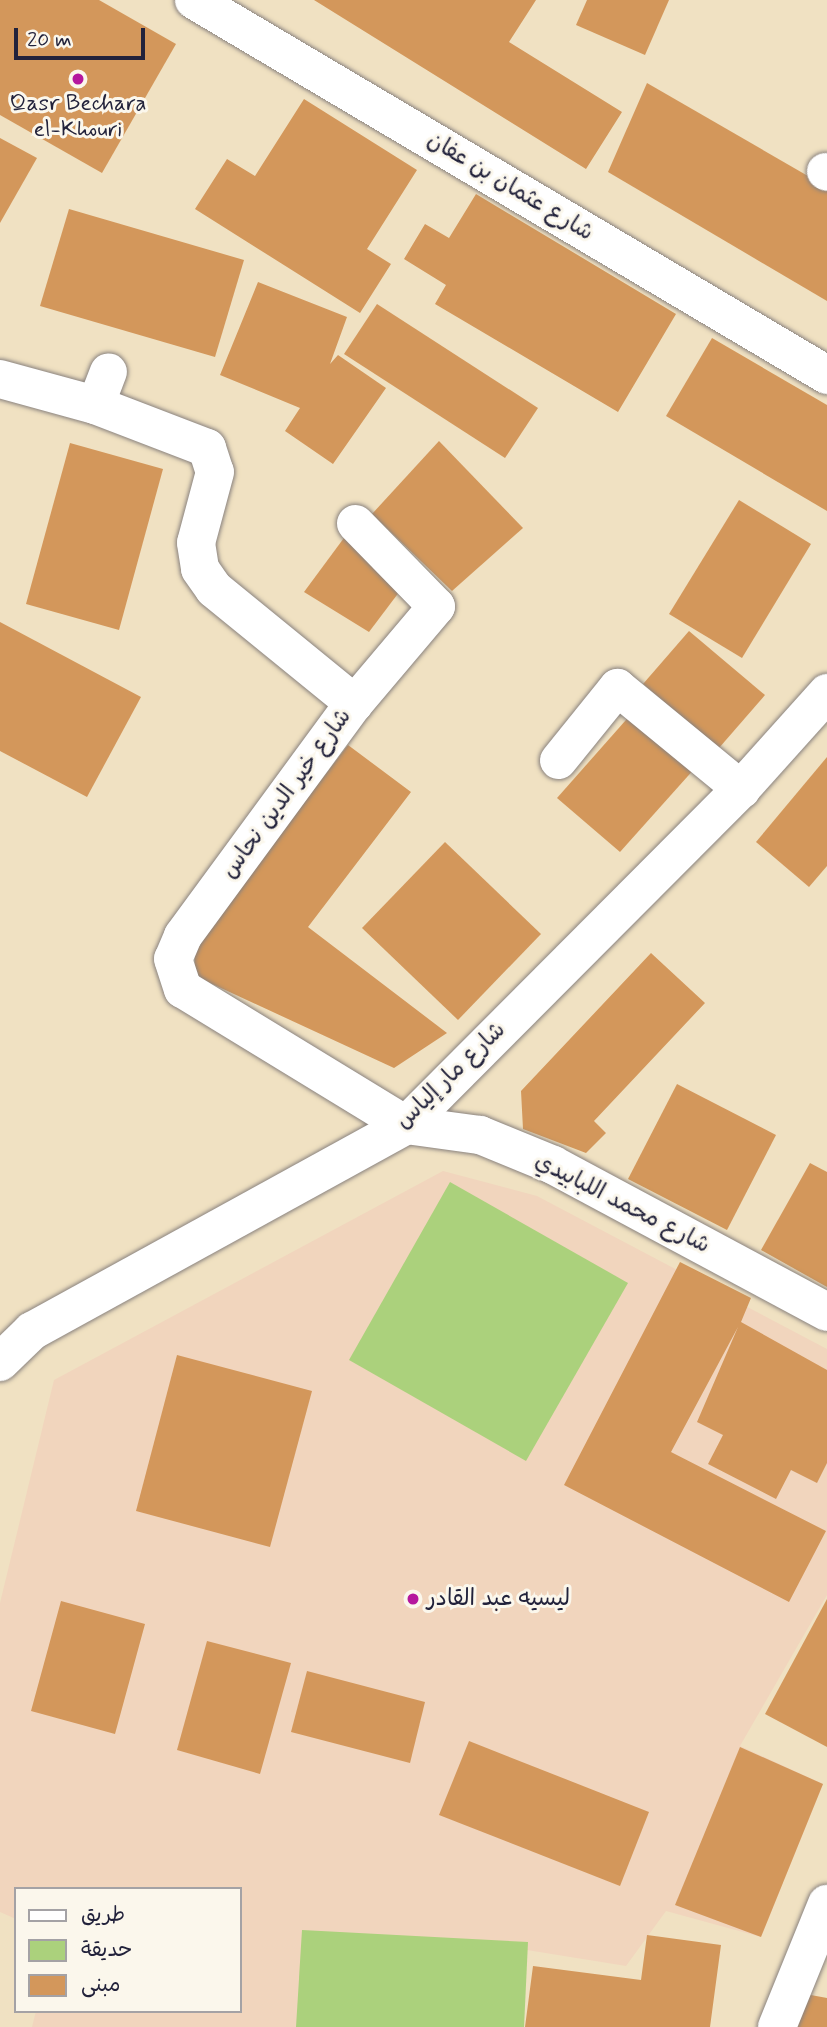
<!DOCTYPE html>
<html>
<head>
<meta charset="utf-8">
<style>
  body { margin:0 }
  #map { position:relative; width:827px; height:2027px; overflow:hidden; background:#f0e1c2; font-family:Mynerve,"Playpen Sans Arabic",sans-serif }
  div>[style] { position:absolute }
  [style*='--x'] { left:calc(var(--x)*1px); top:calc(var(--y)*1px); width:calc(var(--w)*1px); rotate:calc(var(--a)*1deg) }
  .built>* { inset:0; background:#f1d5bd }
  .green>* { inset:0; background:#abd17c }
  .building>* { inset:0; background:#d3975b }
  .roads { filter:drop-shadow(0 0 2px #89827e) drop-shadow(0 0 2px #89827e) }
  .pedestrian>* { height:37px; margin:-18.5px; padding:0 18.5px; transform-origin:18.5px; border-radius:18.5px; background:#fff }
  .minor>* { height:38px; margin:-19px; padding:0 19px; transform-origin:19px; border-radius:19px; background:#fff }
  .tertiary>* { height:38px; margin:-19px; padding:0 19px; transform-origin:19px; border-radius:19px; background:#fff }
  .secondary>* { height:38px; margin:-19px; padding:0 19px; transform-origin:19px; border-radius:19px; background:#fff }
  .dots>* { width:19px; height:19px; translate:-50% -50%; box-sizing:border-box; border:4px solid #fbf7ec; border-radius:50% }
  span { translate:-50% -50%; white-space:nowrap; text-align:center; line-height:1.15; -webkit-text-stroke:6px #fbf7ec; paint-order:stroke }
  .poi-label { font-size:23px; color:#22223b }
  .left { translate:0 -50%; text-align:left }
  .street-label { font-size:23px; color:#22223b }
  .legend { position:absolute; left:14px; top:1887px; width:228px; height:126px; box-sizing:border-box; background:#fbf7ec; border:2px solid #a4a2a5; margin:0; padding:9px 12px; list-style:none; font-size:21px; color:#22223b }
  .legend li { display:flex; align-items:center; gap:14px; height:35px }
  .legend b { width:35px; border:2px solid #a4a2a5 }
  .scale { position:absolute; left:14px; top:28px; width:131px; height:32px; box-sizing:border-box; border:4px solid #22223b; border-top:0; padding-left:9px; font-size:21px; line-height:24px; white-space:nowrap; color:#22223b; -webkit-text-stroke:5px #fbf7ec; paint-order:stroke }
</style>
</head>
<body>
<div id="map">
  <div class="built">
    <i style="clip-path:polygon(443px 1171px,537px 1196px,827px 1349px,827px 1595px,740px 1746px,823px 1784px,761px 1937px,666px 1911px,626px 1966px,527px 1950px,522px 2027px,32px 2027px,36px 2011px,240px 2011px,240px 1889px,16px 1889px,16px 1919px,0 1912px,0 1603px,54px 1380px)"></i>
  </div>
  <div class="green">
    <i style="clip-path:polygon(450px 1182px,628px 1283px,526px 1461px,349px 1360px)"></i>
    <i style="clip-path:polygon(302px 1930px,528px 1942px,524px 2027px,296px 2027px)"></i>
  </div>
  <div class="building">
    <i style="clip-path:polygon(0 0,99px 0,176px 44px,102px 173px,0 115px)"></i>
    <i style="clip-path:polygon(314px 0,536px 0,509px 42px,622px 112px,586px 169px)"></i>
    <i style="clip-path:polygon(587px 0,669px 0,645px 55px,576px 25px)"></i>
    <i style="clip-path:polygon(647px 83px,827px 187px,827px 301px,608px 172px)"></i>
    <i style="clip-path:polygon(304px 99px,417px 170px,367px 249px,391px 264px,360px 313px,195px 209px,227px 159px,255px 176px)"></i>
    <i style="clip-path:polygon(0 138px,37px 158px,0 223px)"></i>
    <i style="clip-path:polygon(476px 194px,676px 314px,618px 412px,435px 304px,446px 285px,404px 259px,425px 224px,449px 238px)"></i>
    <i style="clip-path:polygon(69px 209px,244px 260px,215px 357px,40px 306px)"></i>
    <i style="clip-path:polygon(258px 282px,347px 317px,330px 364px,338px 355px,386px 388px,333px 464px,285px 431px,300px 408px,220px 375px)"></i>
    <i style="clip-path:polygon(377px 304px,538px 408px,505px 458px,344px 354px)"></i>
    <i style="clip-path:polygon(712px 338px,827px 405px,827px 511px,666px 416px)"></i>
    <i style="clip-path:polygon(439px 441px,523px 528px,452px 591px,372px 514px)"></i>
    <i style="clip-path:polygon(70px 443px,163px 469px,119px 630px,26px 604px)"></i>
    <i style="clip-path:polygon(739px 500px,811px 544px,742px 658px,669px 614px)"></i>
    <i style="clip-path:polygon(355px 523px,409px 579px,369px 632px,304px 592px)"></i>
    <i style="clip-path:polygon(0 622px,141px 697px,87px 797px,0 751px)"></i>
    <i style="clip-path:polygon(689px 631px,765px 695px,719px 748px,643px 684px)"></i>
    <i style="clip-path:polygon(633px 712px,696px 767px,620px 852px,557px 798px)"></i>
    <i style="clip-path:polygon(348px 745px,411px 792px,308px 927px,447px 1033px,394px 1068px,195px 976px,195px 944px)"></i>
    <i style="clip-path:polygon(827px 757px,827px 866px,809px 887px,756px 842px)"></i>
    <i style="clip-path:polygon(445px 842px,541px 934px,458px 1020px,362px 928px)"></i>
    <i style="clip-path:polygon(651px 953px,705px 1003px,594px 1121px,606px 1133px,586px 1153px,523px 1129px,521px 1091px)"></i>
    <i style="clip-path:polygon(677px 1084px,776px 1135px,727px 1230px,628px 1179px)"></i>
    <i style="clip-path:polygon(810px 1163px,827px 1172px,827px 1287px,761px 1250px)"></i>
    <i style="clip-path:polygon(680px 1262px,751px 1298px,741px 1322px,827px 1370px,827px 1463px,817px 1483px,791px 1470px,776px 1499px,708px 1464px,723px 1435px,697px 1422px,738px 1327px,671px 1452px,826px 1531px,789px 1602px,564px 1485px)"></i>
    <i style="clip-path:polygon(177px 1355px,312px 1391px,270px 1547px,136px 1511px)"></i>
    <i style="clip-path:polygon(827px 1599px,827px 1747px,765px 1714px)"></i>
    <i style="clip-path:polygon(61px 1601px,145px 1624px,115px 1734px,31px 1711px)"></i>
    <i style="clip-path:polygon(207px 1641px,291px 1663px,260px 1774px,177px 1750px)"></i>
    <i style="clip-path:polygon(307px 1671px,425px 1702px,410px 1763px,291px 1732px)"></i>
    <i style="clip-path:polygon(469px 1741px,649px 1812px,620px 1886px,439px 1815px)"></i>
    <i style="clip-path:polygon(740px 1747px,823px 1784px,761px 1937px,675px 1905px)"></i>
    <i style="clip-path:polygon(647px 1935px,721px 1945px,710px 2027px,525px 2027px,533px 1966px,641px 1980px)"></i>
    <i style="clip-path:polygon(800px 1993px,827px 1998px,827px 2027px,794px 2027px)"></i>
  </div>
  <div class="roads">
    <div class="pedestrian">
      <i style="--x:825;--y:171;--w:2;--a:27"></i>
      <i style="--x:95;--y:405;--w:36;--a:-69"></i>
      <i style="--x:354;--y:703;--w:127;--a:-49.8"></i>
      <i style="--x:436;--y:606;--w:116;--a:-134.3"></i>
      <i style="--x:558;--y:760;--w:94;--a:-51.1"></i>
      <i style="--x:617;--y:687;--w:161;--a:39.4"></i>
    </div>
    <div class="minor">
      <i style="--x:0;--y:379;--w:98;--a:15.3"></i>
      <i style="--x:95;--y:405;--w:120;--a:21"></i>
      <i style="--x:207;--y:448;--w:25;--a:72"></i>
      <i style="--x:215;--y:472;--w:73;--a:105"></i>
      <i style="--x:196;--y:543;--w:26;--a:81"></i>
      <i style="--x:200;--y:569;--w:24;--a:55"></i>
      <i style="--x:214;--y:589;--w:181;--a:39.2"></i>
      <i style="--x:354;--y:703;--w:289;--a:126.3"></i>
      <i style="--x:183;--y:936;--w:25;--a:113"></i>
      <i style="--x:173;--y:959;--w:32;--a:72"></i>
      <i style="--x:183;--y:989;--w:261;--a:31.4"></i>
      <i style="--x:406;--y:1125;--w:75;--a:7.7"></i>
      <i style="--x:480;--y:1135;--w:79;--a:22.3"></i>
      <i style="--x:553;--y:1165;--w:311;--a:28.2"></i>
      <i style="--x:777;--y:2027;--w:133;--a:-67.9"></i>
    </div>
    <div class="tertiary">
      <i style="--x:0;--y:1362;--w:45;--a:-44.1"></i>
      <i style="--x:32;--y:1331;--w:427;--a:-28.8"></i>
      <i style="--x:406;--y:1125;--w:474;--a:-45.1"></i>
      <i style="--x:741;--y:789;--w:129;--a:-48.1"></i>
    </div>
    <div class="secondary">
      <i style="--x:194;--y:0;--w:736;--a:30.64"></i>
    </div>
  </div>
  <div class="dots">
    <i style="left:78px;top:79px;background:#b5179e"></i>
    <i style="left:413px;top:1599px;background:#b5179e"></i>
  </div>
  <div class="poi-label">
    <span style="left:78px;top:117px">Qasr Bechara<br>el-Khouri</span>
    <span class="left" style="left:427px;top:1599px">لیسیه عبد القادر</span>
  </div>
  <div class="street-label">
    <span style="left:510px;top:187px;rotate:31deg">شارع عثمان بن عفان</span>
    <span style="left:287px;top:794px;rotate:-54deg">شارع خير الدين نحاس</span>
    <span style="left:451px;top:1076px;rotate:-44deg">شارع مار إلياس</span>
    <span style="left:622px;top:1204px;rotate:27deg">شارع محمد اللبابيدي</span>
  </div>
  <ul class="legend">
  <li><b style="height:9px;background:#fff"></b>طريق</li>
  <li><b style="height:19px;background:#abd17c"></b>حديقة</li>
  <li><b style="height:19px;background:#d3975b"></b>مبنى</li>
  </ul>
  <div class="scale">20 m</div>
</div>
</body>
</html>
